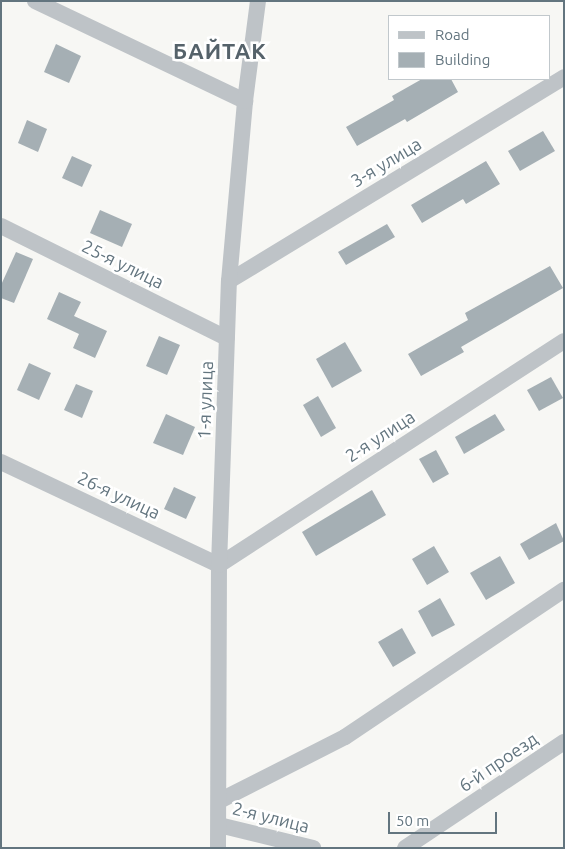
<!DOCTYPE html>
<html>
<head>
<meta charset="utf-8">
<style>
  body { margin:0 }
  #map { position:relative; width:565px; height:849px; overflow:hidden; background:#f7f7f4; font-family:Ubuntu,sans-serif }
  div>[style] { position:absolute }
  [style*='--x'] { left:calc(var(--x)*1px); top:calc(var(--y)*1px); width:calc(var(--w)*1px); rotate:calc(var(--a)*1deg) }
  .building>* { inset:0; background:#a5afb4 }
  .street>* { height:16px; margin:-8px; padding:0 8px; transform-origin:8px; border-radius:8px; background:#bec3c7 }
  span { translate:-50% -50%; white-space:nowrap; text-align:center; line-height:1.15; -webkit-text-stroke:5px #fff; paint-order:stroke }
  .street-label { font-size:18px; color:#63757f }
  .district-label { font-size:22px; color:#55626a; font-weight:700; letter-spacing:1px }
  .frame { position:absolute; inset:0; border:2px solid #63757f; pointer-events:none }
  .legend { position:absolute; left:388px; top:15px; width:162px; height:65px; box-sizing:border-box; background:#fff; border:1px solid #c1c8cc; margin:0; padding:6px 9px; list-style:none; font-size:15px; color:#63757f }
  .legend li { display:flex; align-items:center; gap:10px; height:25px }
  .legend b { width:25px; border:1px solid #c1c8cc }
  .scale { position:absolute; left:388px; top:812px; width:109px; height:22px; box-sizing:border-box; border:2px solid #63757f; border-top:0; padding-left:6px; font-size:15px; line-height:18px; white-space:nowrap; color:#63757f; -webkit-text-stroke:4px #fff; paint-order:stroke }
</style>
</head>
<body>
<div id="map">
  <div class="building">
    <i style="clip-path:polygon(56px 44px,81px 56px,69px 83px,44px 72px)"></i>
    <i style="clip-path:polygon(422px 79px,451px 79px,458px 92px,407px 122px,405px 119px,357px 146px,346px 127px,394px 100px,392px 96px)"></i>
    <i style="clip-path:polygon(27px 120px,47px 129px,38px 152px,18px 143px)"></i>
    <i style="clip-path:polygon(543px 131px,555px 151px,520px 171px,508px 151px)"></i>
    <i style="clip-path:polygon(72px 156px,92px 165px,82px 187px,62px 178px)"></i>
    <i style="clip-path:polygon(486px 161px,500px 184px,466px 204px,463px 199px,422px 223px,411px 205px)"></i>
    <i style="clip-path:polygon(100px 210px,132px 224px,122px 247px,90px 233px)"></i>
    <i style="clip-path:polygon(387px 224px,395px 237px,346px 265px,338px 252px)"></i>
    <i style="clip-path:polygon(16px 252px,33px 259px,14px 303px,1px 298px,1px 285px)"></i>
    <i style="clip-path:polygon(550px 266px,563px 288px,461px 347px,464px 352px,421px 376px,408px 354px,468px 320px,465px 313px)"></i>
    <i style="clip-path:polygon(59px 292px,81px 302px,74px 316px,107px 331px,95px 358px,73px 348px,79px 334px,47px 319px)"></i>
    <i style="clip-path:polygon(159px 336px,180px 345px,167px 375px,146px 366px)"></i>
    <i style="clip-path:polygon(345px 342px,362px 371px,332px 388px,316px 359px)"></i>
    <i style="clip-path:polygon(29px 363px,51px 373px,39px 400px,17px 390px)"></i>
    <i style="clip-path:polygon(551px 377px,563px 398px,539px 411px,527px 390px)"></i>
    <i style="clip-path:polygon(76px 384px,93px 391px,82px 418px,64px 410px)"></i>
    <i style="clip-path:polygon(318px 396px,336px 428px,321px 437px,303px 405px)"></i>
    <i style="clip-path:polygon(166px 414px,195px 427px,183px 455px,153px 443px)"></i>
    <i style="clip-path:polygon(495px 414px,505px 430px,464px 454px,455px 437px)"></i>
    <i style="clip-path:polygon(436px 450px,449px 474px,433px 483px,419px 459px)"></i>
    <i style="clip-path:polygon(174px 487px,196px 497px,186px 519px,164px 509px)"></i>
    <i style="clip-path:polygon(372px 490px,386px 515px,316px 556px,302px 532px)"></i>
    <i style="clip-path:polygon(556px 523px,564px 541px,529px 560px,520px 544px)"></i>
    <i style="clip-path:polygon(434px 546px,449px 572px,427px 585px,412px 559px)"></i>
    <i style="clip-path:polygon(500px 556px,515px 583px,486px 600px,470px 573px)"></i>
    <i style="clip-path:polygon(440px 598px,455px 625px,432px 637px,418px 611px)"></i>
    <i style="clip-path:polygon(402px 628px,416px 653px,393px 667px,378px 642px)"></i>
  </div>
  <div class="street">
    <i style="--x:35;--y:1;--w:233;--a:25.5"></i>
    <i style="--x:1;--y:226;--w:252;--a:26.4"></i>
    <i style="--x:229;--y:281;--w:392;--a:-31.3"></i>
    <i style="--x:1;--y:462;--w:241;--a:25.3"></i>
    <i style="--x:219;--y:565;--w:411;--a:-33"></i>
    <i style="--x:219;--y:801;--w:141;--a:-26.9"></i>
    <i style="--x:345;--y:737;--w:264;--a:-33.9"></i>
    <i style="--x:219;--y:825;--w:97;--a:13.7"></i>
    <i style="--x:218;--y:848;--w:283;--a:-89.8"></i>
    <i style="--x:219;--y:565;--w:284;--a:-88"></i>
    <i style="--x:229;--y:281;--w:181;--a:-84.9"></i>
    <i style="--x:245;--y:101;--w:101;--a:-82.6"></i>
    <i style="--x:405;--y:848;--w:191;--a:-33.7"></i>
  </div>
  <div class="street-label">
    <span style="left:386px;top:162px;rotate:-31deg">3-я улица</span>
    <span style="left:123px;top:264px;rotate:26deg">25-я улица</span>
    <span style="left:205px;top:400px;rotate:-88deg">1-я улица</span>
    <span style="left:380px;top:436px;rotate:-33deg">2-я улица</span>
    <span style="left:119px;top:495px;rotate:25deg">26-я улица</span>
    <span style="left:498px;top:762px;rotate:-34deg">6-й проезд</span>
    <span style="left:271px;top:817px;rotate:14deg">2-я улица</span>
  </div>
  <div class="district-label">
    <span style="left:220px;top:51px">БАЙТАК</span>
  </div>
  <div class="frame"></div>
  <ul class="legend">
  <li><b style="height:6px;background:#bec3c7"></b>Road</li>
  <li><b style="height:14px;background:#a5afb4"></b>Building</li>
  </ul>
  <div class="scale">50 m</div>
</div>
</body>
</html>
